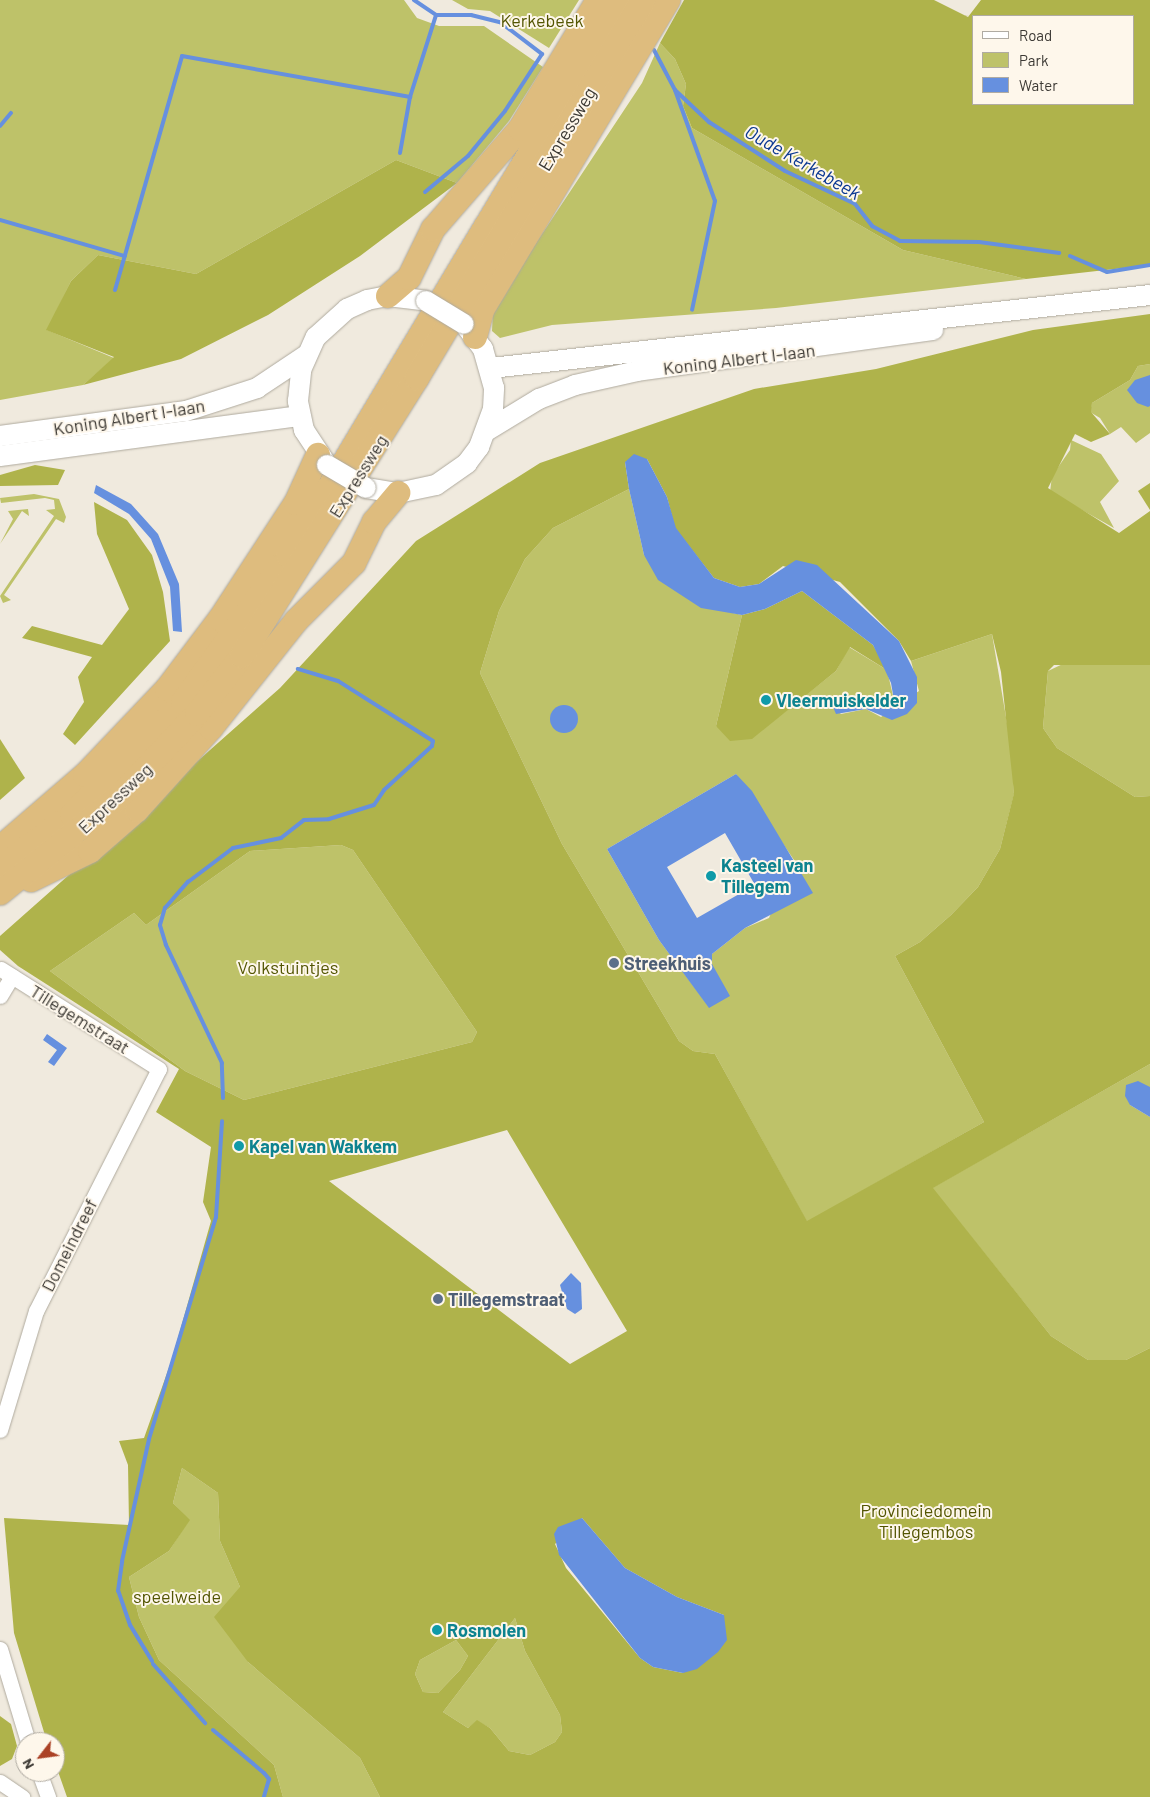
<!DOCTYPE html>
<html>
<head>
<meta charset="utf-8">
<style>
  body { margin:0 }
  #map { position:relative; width:1150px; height:1797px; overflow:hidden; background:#f0eade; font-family:Barlow,sans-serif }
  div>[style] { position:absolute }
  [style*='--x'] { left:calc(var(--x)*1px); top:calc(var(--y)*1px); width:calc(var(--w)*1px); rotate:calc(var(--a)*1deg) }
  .green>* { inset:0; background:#bec269 }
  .forest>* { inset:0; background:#afb34b }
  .water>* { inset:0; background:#6690df }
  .round { border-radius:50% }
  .stream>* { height:4px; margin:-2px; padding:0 2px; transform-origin:2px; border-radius:2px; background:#6690df }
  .roads { filter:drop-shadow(0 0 1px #afaa9e) drop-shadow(0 0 1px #afaa9e) }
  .minor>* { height:15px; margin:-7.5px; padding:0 7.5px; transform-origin:7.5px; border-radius:7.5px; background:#fff }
  .secondary>* { height:20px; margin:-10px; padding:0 10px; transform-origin:10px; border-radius:10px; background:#fff }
  .trunk>* { height:24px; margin:-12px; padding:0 12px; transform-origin:12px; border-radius:12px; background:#debc7e }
  .bridges { filter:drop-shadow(0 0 1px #afaa9e) drop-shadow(0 0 1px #afaa9e) }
  .secondary-bridge>* { height:20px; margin:-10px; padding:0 10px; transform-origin:10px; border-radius:10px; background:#fff }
  .dots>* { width:14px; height:14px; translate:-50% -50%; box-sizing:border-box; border:2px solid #fef7eb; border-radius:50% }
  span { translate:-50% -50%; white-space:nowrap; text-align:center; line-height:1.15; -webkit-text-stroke:4px #fef7eb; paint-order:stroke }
  .park-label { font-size:18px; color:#535502 }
  .street-label { font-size:18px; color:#3c3934 }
  .culture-label { font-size:18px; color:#0d838f; font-weight:700 }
  .left { translate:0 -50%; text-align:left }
  .service-label { font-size:18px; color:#4e5e75; font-weight:700 }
  .water-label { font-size:19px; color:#0b3892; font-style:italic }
  .legend { position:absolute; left:972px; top:15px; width:162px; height:90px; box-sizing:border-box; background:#fef7eb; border:1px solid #b0aba2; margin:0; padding:6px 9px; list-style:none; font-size:15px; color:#3c3934 }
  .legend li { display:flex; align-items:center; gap:10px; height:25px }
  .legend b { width:25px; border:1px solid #b0aba2 }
  .north { position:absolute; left:15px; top:1732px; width:50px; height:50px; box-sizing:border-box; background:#fef7eb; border:1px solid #b0aba2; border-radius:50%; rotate:240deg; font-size:14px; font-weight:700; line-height:20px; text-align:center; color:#3c3934 }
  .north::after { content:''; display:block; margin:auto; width:18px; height:22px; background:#ab4226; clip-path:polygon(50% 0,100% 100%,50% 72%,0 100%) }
</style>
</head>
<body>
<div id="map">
  <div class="green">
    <i style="clip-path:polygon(0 0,404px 0,417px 18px,439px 26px,484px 26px,543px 67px,509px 121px,457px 183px,396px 160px,196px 274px,98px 255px,71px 281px,47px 330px,114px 358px,83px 385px,0 400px)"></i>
    <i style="clip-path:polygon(452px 0,579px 0,549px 48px,490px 11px,468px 9px)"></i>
    <i style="clip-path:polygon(660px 43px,675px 59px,686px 84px,683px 106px,692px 128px,903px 250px,1026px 279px,776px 308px,552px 325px,500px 338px,492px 331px,493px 308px,642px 83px)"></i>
    <i style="clip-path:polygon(1150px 364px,1150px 433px,1136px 443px,1121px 427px,1110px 434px,1100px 418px,1090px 412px,1092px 403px,1130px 380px,1138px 366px)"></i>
    <i style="clip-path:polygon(1071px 440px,1101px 454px,1119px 481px,1100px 502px,1114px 528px,1050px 492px,1052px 476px,1070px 450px)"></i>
    <i style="clip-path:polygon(evenodd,629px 489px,644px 555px,724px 611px,742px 615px,716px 726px,752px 738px,836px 671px,849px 647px,887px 670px,894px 700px,877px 703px,863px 697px,833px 707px,841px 714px,866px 709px,881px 717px,919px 691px,911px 661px,992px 634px,1012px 753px,1014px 794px,1000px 849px,978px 887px,951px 915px,920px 942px,895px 956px,984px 1122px,807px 1222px,715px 1054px,693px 1051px,679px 1041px,562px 844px,480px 673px,499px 611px,525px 559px,553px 528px,629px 489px,736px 774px,794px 860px,769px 918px,745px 928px,712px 954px,709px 1007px,659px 940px,607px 849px,736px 774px)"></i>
    <i style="clip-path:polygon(34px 494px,59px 499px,66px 517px,64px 523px,56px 519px,4px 595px,11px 600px,3px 603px,0 596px,54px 516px,46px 510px,55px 509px,54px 500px,45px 498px,1px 503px,0 498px)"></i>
    <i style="clip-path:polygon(28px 509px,29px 516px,22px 511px,0 544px,13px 519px,8px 511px)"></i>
    <i style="clip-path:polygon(1067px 662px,1150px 665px,1150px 796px,1135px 797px,1057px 748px,1043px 728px,1048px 671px)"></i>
    <i style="clip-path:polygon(341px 845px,353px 850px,477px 1032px,472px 1042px,244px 1100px,185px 1071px,50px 971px,134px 913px,146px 925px,250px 851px)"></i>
    <i style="clip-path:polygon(1150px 1064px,1150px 1087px,1130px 1105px,1150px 1117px,1150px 1348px,1126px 1360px,1088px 1360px,1051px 1336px,932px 1188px)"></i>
    <i style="clip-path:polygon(182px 1468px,218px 1493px,220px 1541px,240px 1587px,248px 1662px,360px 1758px,380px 1797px,283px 1797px,274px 1765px,159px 1660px,139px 1617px,129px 1577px,169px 1551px,189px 1520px,173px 1503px)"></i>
    <i style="clip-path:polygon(515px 1618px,525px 1651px,560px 1715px,562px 1732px,555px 1742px,530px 1755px,509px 1751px,490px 1728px,477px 1721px,468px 1728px,443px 1712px)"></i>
    <i style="clip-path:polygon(456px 1640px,468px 1656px,460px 1670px,438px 1693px,423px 1692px,415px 1674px,420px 1660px)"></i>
  </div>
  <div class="forest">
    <i style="clip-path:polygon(evenodd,684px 0,934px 0,968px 17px,981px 0,1150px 0,1150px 265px,1026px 279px,903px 250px,692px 128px,683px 106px,686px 84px,675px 59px,660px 43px,684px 0,974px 16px,1134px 16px,1134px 104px,974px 104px,974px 16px)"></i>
    <i style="clip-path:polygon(396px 160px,457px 183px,360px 256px,268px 315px,181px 359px,83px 385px,114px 357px,46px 330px,71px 281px,98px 255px,196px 274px)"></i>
    <i style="clip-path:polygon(evenodd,1150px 314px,1150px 364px,1138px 366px,1130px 380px,1092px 403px,1091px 412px,1110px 434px,1091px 442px,1075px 434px,1048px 488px,1119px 533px,1150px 511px,1150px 665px,1054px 665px,1048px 671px,1043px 728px,1057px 748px,1135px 797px,1150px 796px,1150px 1064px,933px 1188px,1051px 1336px,1088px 1360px,1126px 1360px,1150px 1348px,1150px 1797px,380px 1797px,360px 1758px,248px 1662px,214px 1617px,240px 1587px,220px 1541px,218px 1493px,182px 1468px,173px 1503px,190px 1520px,169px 1551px,129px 1577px,139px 1617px,159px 1660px,274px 1765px,283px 1797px,67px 1797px,55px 1763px,55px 1742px,47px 1742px,14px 1633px,4px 1518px,129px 1525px,128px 1465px,119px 1441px,144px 1438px,172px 1359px,211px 1221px,203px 1202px,211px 1147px,156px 1112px,179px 1069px,18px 966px,0 950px,0 936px,280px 688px,416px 541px,540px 463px,754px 389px,876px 369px,1033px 330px,1150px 314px,647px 459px,667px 497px,675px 528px,714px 578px,740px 587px,759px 584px,783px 566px,840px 582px,899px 641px,911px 661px,992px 634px,1001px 672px,1014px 793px,1000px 849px,978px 887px,951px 915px,920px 942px,895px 956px,984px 1122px,807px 1221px,715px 1054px,693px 1051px,679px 1041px,562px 844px,480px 673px,499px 611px,525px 559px,553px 528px,629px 489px,625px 462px,647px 459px,1150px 314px,341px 845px,353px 850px,477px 1032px,472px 1042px,244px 1100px,185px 1071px,50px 971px,134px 913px,146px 925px,250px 851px,341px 845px,1150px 314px,507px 1130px,627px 1331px,570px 1364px,329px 1181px,507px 1130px,1150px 314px,582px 1518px,625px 1568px,677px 1597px,724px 1615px,683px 1673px,653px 1667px,640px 1658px,566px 1568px,555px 1544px,582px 1518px,1150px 314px,515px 1618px,525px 1651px,560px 1715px,562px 1732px,555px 1742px,530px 1755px,509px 1751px,490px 1728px,477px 1720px,468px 1728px,443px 1712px,515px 1618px,1150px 314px,456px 1640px,468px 1656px,460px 1670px,438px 1693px,423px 1692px,415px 1674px,420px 1660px,456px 1640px)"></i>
    <i style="clip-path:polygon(35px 465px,65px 470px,58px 485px,0 486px,0 475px)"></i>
    <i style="clip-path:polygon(1150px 483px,1150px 510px,1138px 491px)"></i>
    <i style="clip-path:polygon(94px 502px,127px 520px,152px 555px,163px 592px,170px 641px,75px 745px,63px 734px,84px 702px,78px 677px,92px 657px,22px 638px,32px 626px,102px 645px,129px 609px,97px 534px)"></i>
    <i style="clip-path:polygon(802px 591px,873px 645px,887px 670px,850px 647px,836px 671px,752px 739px,730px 741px,716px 726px,742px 615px,765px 609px)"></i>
    <i style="clip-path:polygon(0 739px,25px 778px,0 800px)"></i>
    <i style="clip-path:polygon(0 1716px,11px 1724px,17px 1746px,12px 1759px,0 1766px)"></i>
  </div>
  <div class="water">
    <i style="clip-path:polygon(1150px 375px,1150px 406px,1148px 407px,1137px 403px,1127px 390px,1135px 380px)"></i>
    <i style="clip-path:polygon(634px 454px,647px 459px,667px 497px,676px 528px,714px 578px,740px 587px,759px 584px,796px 560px,817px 565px,899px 641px,917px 677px,917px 703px,907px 714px,892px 720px,866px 709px,836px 714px,833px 707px,851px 698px,877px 703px,894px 700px,891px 683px,873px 645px,802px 591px,765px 609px,742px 615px,701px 608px,658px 580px,644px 555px,629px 489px,625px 462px)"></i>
    <i style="clip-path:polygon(96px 485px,131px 504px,158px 534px,179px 584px,182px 632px,173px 631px,170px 587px,151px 539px,129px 514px,94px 493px)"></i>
    <i class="round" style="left:550px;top:705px;width:28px;height:28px"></i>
    <i style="clip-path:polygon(evenodd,736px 774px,752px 791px,813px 893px,745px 928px,712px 954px,712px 964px,730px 996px,709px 1008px,659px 940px,607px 849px,736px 774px,725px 833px,755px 885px,697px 918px,667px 867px,725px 833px)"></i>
    <i style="clip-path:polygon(47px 1034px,67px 1048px,54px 1066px,48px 1062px,57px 1050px,43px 1040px)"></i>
    <i style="clip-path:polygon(1138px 1081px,1150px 1087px,1150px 1117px,1130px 1105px,1125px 1096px,1126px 1085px)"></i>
    <i style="clip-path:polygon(571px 1273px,581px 1283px,582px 1309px,575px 1314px,567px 1309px,560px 1285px)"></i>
    <i style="clip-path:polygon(582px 1518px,625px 1568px,677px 1597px,724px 1615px,727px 1640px,718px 1652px,697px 1669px,683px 1673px,653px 1667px,640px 1658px,559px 1555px,554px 1534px,558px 1527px)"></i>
  </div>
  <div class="stream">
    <i style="--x:414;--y:0;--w:27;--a:34"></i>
    <i style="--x:436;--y:15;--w:35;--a:0"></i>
    <i style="--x:471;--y:15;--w:30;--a:14"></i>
    <i style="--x:500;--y:22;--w:53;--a:37.3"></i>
    <i style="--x:542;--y:54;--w:68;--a:123"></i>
    <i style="--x:505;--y:111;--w:58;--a:129.4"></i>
    <i style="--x:468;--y:156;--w:56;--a:140.1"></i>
    <i style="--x:654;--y:50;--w:45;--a:62.3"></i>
    <i style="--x:675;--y:90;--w:47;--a:43.3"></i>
    <i style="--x:709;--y:122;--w:90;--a:32.8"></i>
    <i style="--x:785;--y:171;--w:77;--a:25.2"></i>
    <i style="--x:855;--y:204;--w:28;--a:52"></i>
    <i style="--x:872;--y:226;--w:32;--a:28"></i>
    <i style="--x:900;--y:241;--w:79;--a:0.7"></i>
    <i style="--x:979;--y:242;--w:81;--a:7.8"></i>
    <i style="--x:675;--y:90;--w:118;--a:70.2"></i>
    <i style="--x:715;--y:201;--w:111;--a:101.9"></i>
    <i style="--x:0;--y:126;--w:17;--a:-50"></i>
    <i style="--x:400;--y:153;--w:57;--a:-79.9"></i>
    <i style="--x:410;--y:97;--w:86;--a:-72.4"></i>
    <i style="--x:0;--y:220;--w:130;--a:16.1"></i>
    <i style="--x:1070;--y:256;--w:40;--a:23.4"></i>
    <i style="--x:1107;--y:272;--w:44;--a:-9.2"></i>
    <i style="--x:115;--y:290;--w:243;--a:-74"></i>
    <i style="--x:182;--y:56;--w:232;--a:10.2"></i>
    <i style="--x:223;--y:1098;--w:35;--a:-92"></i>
    <i style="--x:222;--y:1063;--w:131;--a:-115.4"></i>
    <i style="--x:166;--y:945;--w:21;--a:-107"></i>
    <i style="--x:160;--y:925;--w:18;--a:-74"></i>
    <i style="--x:165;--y:908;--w:35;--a:-49"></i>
    <i style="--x:188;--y:882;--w:56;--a:-37.1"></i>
    <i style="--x:233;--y:848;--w:49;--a:-11.8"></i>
    <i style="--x:281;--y:838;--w:29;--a:-38"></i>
    <i style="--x:304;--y:820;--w:25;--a:-2"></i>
    <i style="--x:329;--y:819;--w:47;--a:-17.3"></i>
    <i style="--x:374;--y:805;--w:18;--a:-56"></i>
    <i style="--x:384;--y:790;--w:65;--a:-42.5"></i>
    <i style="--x:432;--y:746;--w:5;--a:-79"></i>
    <i style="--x:433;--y:741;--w:112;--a:-147.7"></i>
    <i style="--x:338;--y:681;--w:42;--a:-163.3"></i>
    <i style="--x:152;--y:1661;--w:42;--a:-121.4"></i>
    <i style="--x:130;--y:1625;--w:36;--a:-109"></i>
    <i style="--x:118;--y:1591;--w:30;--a:-82"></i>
    <i style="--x:122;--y:1561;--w:125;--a:-77.5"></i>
    <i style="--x:149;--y:1439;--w:232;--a:-73.2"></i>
    <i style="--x:216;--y:1217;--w:96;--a:-86.4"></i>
    <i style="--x:153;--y:1664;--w:79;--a:48.6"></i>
    <i style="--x:213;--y:1730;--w:67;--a:40.1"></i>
    <i style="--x:264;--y:1773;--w:8;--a:50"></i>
    <i style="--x:269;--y:1779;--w:19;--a:106"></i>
  </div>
  <div class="roads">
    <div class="minor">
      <i style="--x:0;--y:996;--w:23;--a:-59"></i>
      <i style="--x:0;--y:1430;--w:124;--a:-73.2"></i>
      <i style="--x:36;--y:1311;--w:271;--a:-63.1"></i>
      <i style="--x:159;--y:1069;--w:187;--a:-147.7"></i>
      <i style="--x:0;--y:1649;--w:97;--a:73.2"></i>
      <i style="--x:39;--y:1772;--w:27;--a:70"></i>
      <i style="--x:0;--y:1782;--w:27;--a:34"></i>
    </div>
    <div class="secondary">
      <i style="--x:491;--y:368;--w:663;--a:-6.32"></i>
      <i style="--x:488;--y:430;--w:60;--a:-31.3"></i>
      <i style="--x:539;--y:399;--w:39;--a:-21"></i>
      <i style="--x:575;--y:385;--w:64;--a:-12.7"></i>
      <i style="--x:637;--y:371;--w:299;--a:-7.9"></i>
      <i style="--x:0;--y:436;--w:188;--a:-7.7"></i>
      <i style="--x:186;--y:411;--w:75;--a:-17.9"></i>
      <i style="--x:257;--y:388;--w:58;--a:-33.7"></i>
      <i style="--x:0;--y:456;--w:303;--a:-7.6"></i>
      <i style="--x:327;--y:465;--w:42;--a:-123.3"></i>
      <i style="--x:304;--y:430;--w:30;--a:-102"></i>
      <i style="--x:298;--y:401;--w:31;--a:-84"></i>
      <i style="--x:301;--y:370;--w:36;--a:-66"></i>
      <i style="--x:316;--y:337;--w:42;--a:-42.1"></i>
      <i style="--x:347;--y:309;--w:22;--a:-24"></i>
      <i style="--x:367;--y:300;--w:21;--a:-11"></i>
      <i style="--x:388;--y:296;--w:38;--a:7"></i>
      <i style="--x:366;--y:488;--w:32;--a:9"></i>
      <i style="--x:398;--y:493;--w:39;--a:-12"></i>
      <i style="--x:436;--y:485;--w:38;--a:-35"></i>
      <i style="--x:467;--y:463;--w:20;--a:-53"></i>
      <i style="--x:479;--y:447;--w:40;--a:-69.8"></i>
      <i style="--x:493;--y:409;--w:21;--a:-87"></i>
      <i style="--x:494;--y:388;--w:41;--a:-105.8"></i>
      <i style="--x:483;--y:349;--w:30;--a:-127"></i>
    </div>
    <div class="trunk">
      <i style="--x:388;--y:296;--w:28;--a:-41"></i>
      <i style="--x:409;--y:278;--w:55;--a:-63.9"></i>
      <i style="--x:433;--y:229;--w:133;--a:-49"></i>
      <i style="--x:520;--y:129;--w:151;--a:-58.8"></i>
      <i style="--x:475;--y:337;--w:28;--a:-75"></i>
      <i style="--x:482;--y:310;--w:362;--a:-59"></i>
      <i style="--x:0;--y:848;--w:112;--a:-40.7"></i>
      <i style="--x:85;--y:775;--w:119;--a:-46.4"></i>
      <i style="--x:167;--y:689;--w:88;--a:-52.9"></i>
      <i style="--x:220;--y:619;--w:139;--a:-56.8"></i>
      <i style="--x:296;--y:503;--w:53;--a:-65.4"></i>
      <i style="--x:0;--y:867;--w:89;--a:-35.8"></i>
      <i style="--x:72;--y:815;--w:158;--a:-45.5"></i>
      <i style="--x:183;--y:702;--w:180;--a:-54.3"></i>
      <i style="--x:288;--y:556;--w:649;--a:-59.01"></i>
      <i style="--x:31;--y:880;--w:66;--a:-26.2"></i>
      <i style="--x:90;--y:851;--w:62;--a:-41.1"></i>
      <i style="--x:137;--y:810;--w:110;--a:-47.9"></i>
      <i style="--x:211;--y:728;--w:137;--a:-51.5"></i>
      <i style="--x:296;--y:621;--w:82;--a:-45"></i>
      <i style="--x:354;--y:563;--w:46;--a:-64"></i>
      <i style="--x:374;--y:522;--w:38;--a:-50"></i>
      <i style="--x:0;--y:893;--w:156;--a:-39"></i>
      <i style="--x:121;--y:795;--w:111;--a:-46.8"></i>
      <i style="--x:197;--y:714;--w:73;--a:-52.2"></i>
      <i style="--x:242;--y:656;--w:328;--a:-57.8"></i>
      <i style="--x:417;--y:378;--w:440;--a:-59.1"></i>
    </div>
  </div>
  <div class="bridges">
    <div class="secondary-bridge">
      <i style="--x:426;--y:301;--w:44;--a:31.2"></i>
      <i style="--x:327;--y:465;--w:45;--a:30.5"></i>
    </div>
  </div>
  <div class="dots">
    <i style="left:766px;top:700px;background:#0f9aa8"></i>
    <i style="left:711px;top:876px;background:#0f9aa8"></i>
    <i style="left:614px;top:963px;background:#5c6f8a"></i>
    <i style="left:239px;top:1146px;background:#0f9aa8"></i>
    <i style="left:438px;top:1299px;background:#5c6f8a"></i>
    <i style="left:437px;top:1630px;background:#0f9aa8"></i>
  </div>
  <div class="park-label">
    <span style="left:542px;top:20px">Kerkebeek</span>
    <span style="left:288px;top:967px">Volkstuintjes</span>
    <span style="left:926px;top:1521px">Provinciedomein<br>Tillegembos</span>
    <span style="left:177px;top:1596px">speelweide</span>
  </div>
  <div class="street-label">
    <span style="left:567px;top:129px;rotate:-59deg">Expressweg</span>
    <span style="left:739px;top:359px;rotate:-7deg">Koning Albert I-laan</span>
    <span style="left:129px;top:417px;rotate:-9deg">Koning Albert I-laan</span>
    <span style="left:358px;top:476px;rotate:-58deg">Expressweg</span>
    <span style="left:115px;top:798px;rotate:-43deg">Expressweg</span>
    <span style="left:80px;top:1019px;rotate:32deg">Tillegemstraat</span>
    <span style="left:69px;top:1245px;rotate:-63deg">Domeindreef</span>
  </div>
  <div class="culture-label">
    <span class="left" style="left:776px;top:700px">Vleermuiskelder</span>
    <span class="left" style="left:721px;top:876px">Kasteel van<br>Tillegem</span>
    <span class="left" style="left:249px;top:1146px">Kapel van Wakkem</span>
    <span class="left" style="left:447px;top:1630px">Rosmolen</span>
  </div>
  <div class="service-label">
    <span class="left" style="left:624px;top:963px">Streekhuis</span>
    <span class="left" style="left:448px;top:1299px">Tillegemstraat</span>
  </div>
  <div class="water-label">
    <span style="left:803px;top:162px;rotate:30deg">Oude Kerkebeek</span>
  </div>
  <ul class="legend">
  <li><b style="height:6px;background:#fff"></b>Road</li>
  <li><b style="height:14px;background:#bec269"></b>Park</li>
  <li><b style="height:14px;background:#6690df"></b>Water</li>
  </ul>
  <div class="north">N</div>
</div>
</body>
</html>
